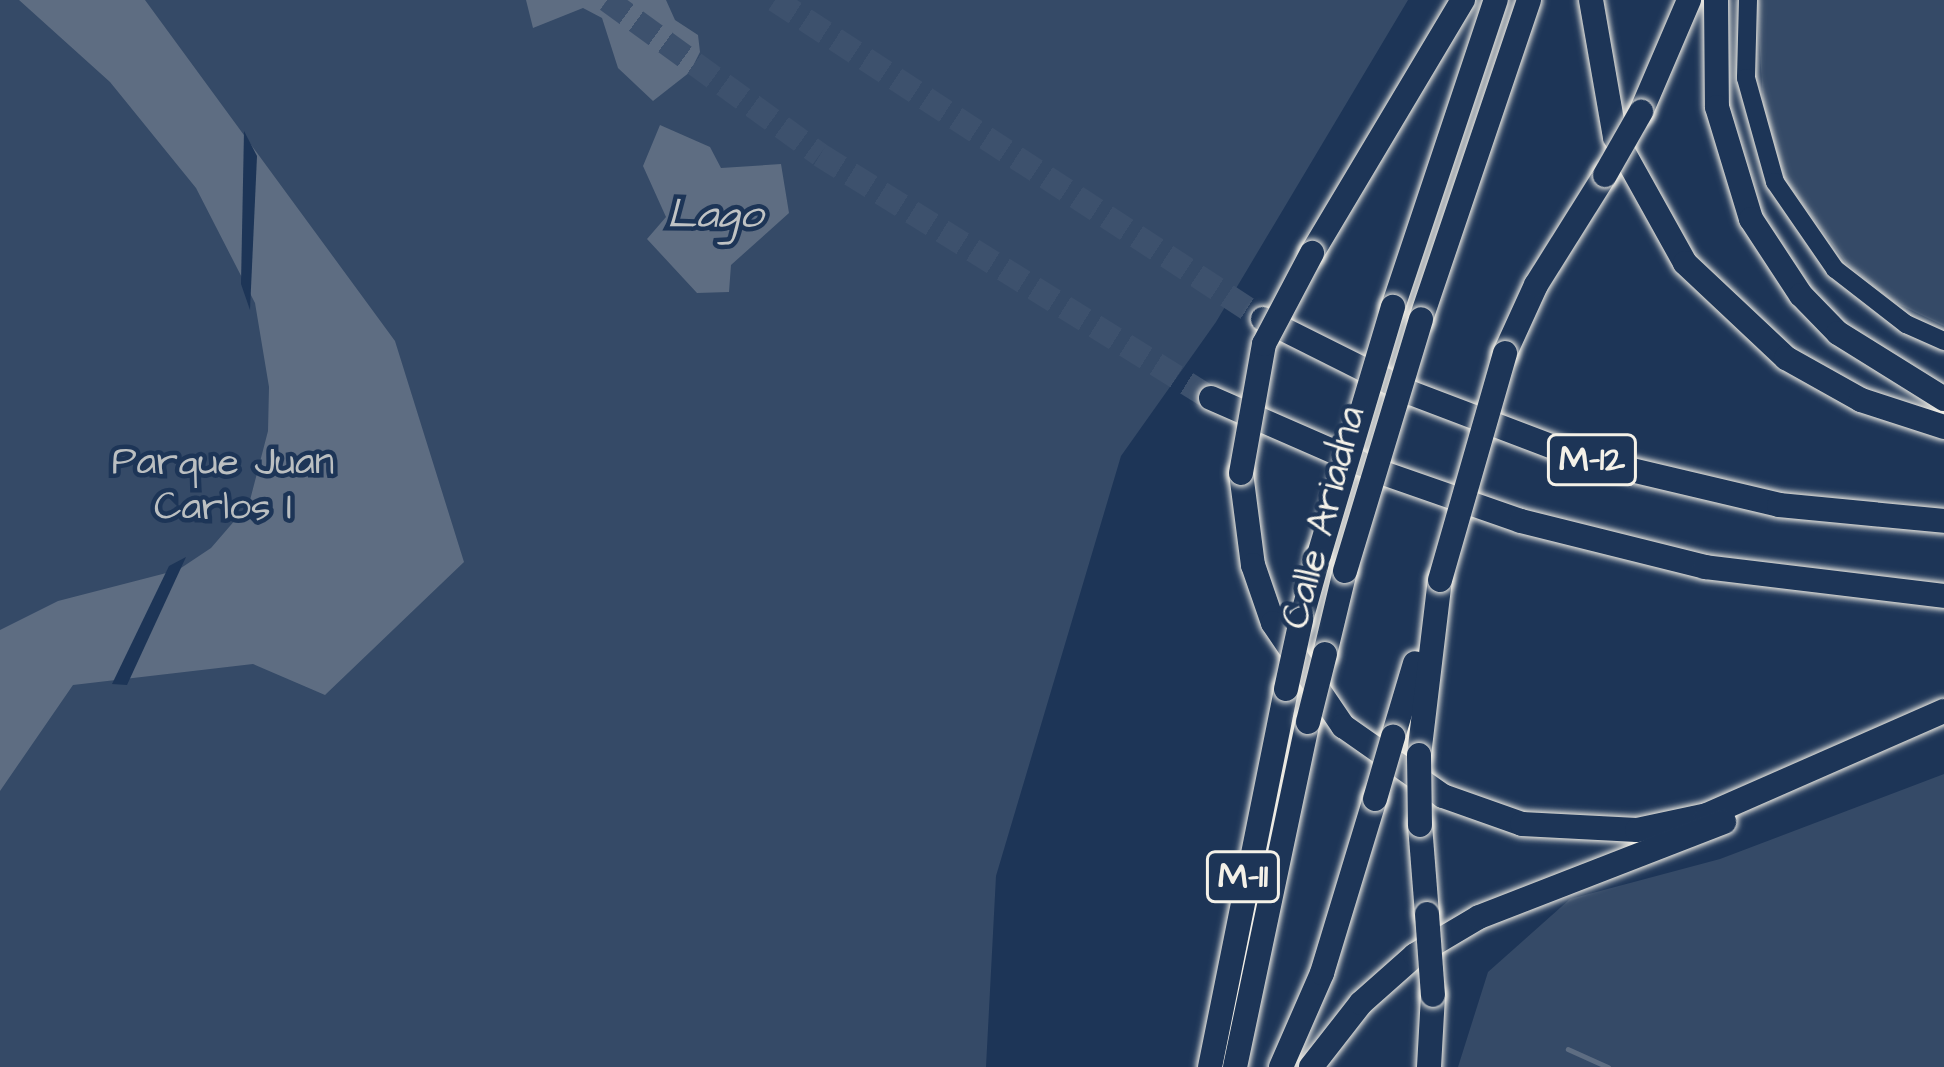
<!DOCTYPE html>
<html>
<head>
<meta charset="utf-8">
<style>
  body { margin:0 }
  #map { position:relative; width:1944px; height:1067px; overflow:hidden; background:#1d3557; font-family:"Architects Daughter",sans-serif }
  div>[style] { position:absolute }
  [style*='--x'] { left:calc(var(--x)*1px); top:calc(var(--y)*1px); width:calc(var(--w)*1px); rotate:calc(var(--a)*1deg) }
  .green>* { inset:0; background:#354a67 }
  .water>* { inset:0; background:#5e6d82 }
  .pier>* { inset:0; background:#1d3557 }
  .stream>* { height:4.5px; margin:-2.25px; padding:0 2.25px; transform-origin:2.25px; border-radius:2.25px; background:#5e6d82 }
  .highway-tunnel>* { height:24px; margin-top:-12px; transform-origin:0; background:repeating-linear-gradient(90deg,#3d516d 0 24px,transparent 0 36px) }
  .roads { filter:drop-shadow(0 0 3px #f4f1e8) drop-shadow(0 0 3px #f4f1e8) }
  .minor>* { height:18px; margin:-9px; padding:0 9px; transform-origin:9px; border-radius:9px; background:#1d3557 }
  .highway>* { height:24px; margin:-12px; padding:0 12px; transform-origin:12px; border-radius:12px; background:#1d3557 }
  .bridges { filter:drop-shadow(0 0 3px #f4f1e8) drop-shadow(0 0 3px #f4f1e8) }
  .highway-bridge>* { height:24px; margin:-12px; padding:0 12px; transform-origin:12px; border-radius:12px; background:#1d3557 }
  span { translate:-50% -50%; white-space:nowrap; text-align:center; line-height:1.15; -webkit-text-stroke:9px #1d3557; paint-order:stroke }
  .shield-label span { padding:3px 9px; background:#1d3557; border:3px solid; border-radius:9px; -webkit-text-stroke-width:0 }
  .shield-label { font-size:36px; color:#f4f1e8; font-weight:700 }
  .park-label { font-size:39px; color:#bbbfc1 }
  .street-label { font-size:39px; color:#f4f1e8 }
  .water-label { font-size:42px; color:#c0c3c4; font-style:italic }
</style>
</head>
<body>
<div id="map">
  <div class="green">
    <i style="clip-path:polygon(0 0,1408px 0,1216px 322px,1121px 456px,996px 876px,986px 1067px,0 1067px)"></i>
    <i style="clip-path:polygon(1757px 0,1944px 0,1944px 326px,1892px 301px,1847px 264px,1785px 180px,1764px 119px)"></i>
    <i style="clip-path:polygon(1944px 774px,1944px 1067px,1458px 1067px,1488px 972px,1570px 899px,1720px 859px)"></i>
  </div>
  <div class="water">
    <i style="clip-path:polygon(19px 0,145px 0,395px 341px,464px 562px,325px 695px,253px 664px,73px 685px,0 791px,0 630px,58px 601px,178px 570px,211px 548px,249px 504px,268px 431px,269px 387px,255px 303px,196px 188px,110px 82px)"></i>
    <i style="clip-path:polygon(526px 0,666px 0,675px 20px,698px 35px,700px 52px,690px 72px,653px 101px,618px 68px,602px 18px,583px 8px,533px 28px)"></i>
    <i style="clip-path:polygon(660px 125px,710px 147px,721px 168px,781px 164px,789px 213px,731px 265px,729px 292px,697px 293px,647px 239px,666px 217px,643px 166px)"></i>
  </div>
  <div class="pier">
    <i style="clip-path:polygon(244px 131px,257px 156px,250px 310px,241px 284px)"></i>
    <i style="clip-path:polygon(186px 557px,127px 685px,112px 684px,169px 566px)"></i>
  </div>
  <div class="stream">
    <i style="--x:1568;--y:1049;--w:44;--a:24.2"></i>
  </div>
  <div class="highway-tunnel">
    <i style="--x:607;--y:0;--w:263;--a:36"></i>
    <i style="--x:820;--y:155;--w:460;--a:31.9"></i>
    <i style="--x:775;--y:0;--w:583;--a:33.17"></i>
  </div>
  <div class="roads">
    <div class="minor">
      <i style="--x:1748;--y:0;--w:78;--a:91.5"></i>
      <i style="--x:1746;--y:78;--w:108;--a:74.4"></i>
      <i style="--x:1775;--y:182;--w:106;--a:55.4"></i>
      <i style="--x:1835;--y:269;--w:90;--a:37.8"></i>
      <i style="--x:1906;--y:324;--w:42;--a:24.1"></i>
    </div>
    <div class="highway">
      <i style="--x:1591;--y:0;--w:139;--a:80.1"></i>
      <i style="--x:1615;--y:137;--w:144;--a:60.9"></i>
      <i style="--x:1685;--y:263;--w:139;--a:43.2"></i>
      <i style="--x:1786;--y:358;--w:86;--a:29.2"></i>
      <i style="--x:1861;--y:400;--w:87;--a:18"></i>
      <i style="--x:1716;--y:0;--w:107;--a:89.5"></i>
      <i style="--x:1717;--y:107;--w:117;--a:73.1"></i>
      <i style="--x:1751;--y:219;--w:91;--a:56.7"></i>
      <i style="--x:1801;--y:295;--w:53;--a:45.8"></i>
      <i style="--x:1838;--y:333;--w:125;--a:31.9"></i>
      <i style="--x:1641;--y:112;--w:122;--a:-66.8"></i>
      <i style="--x:1312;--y:253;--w:295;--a:-59.2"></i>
      <i style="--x:1393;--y:307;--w:324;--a:-71.5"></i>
      <i style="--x:1263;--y:319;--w:165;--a:26.6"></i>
      <i style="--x:1411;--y:393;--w:186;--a:20.8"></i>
      <i style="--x:1585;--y:459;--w:199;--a:13.3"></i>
      <i style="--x:1779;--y:505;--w:166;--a:5.5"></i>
      <i style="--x:1421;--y:319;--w:337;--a:-71.3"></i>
      <i style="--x:1505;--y:353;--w:75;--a:-65.5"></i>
      <i style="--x:1536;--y:285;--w:130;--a:-57.9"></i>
      <i style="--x:1211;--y:398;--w:188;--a:23.6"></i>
      <i style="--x:1383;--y:473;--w:146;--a:19.2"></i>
      <i style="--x:1521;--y:521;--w:190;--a:14"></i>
      <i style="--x:1705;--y:567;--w:241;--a:6.9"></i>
      <i style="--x:1241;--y:473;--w:93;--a:82.6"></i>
      <i style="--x:1253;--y:565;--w:61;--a:71"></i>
      <i style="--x:1273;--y:623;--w:125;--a:55.8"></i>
      <i style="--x:1343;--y:726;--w:122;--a:35"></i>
      <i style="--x:1443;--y:796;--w:84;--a:19.5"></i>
      <i style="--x:1522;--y:824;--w:115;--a:3"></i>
      <i style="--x:1637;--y:830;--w:72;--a:-12.1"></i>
      <i style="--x:1707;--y:815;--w:259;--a:-23.7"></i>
      <i style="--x:1301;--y:620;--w:67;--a:-74.5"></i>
      <i style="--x:1325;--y:654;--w:85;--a:-76.5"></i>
      <i style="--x:1393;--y:737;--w:77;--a:-73.4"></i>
      <i style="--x:1419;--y:755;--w:176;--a:-83.2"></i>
      <i style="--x:1420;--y:825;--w:89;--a:85.5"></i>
      <i style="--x:1210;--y:1067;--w:386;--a:-78.6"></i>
      <i style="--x:1235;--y:1067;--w:353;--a:-78.1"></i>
      <i style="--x:1281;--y:1067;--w:103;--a:-66.4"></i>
      <i style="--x:1322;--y:973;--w:182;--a:-73.1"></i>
      <i style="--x:1311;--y:1067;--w:81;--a:-52"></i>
      <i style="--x:1361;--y:1003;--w:72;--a:-41.6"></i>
      <i style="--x:1415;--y:955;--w:74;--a:-30.7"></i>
      <i style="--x:1479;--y:917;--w:263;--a:-21.2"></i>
      <i style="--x:1429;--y:1067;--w:72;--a:-86.8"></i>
    </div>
  </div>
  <div class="bridges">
    <div class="highway-bridge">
      <i style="--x:1605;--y:175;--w:73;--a:-60.3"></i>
      <i style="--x:1241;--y:473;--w:131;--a:-79.9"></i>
      <i style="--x:1264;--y:344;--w:103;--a:-62.2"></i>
      <i style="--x:1319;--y:555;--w:259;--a:-73.4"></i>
      <i style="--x:1345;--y:571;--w:263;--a:-73.2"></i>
      <i style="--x:1440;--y:580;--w:236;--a:-74"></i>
      <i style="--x:1286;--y:689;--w:71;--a:-77.7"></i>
      <i style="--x:1308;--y:722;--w:70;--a:-76"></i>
      <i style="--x:1419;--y:755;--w:70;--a:89.2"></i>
      <i style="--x:1375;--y:799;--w:65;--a:-73.8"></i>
      <i style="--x:1427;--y:914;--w:81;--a:85.8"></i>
    </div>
  </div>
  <div class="shield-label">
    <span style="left:1592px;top:460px">M-12</span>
    <span style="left:1243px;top:877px">M-11</span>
  </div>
  <div class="park-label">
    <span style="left:223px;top:486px">Parque Juan<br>Carlos I</span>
  </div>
  <div class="street-label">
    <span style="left:1325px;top:518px;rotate:-75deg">Calle Ariadna</span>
  </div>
  <div class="water-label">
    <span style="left:715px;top:215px">Lago</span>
  </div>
</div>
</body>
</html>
